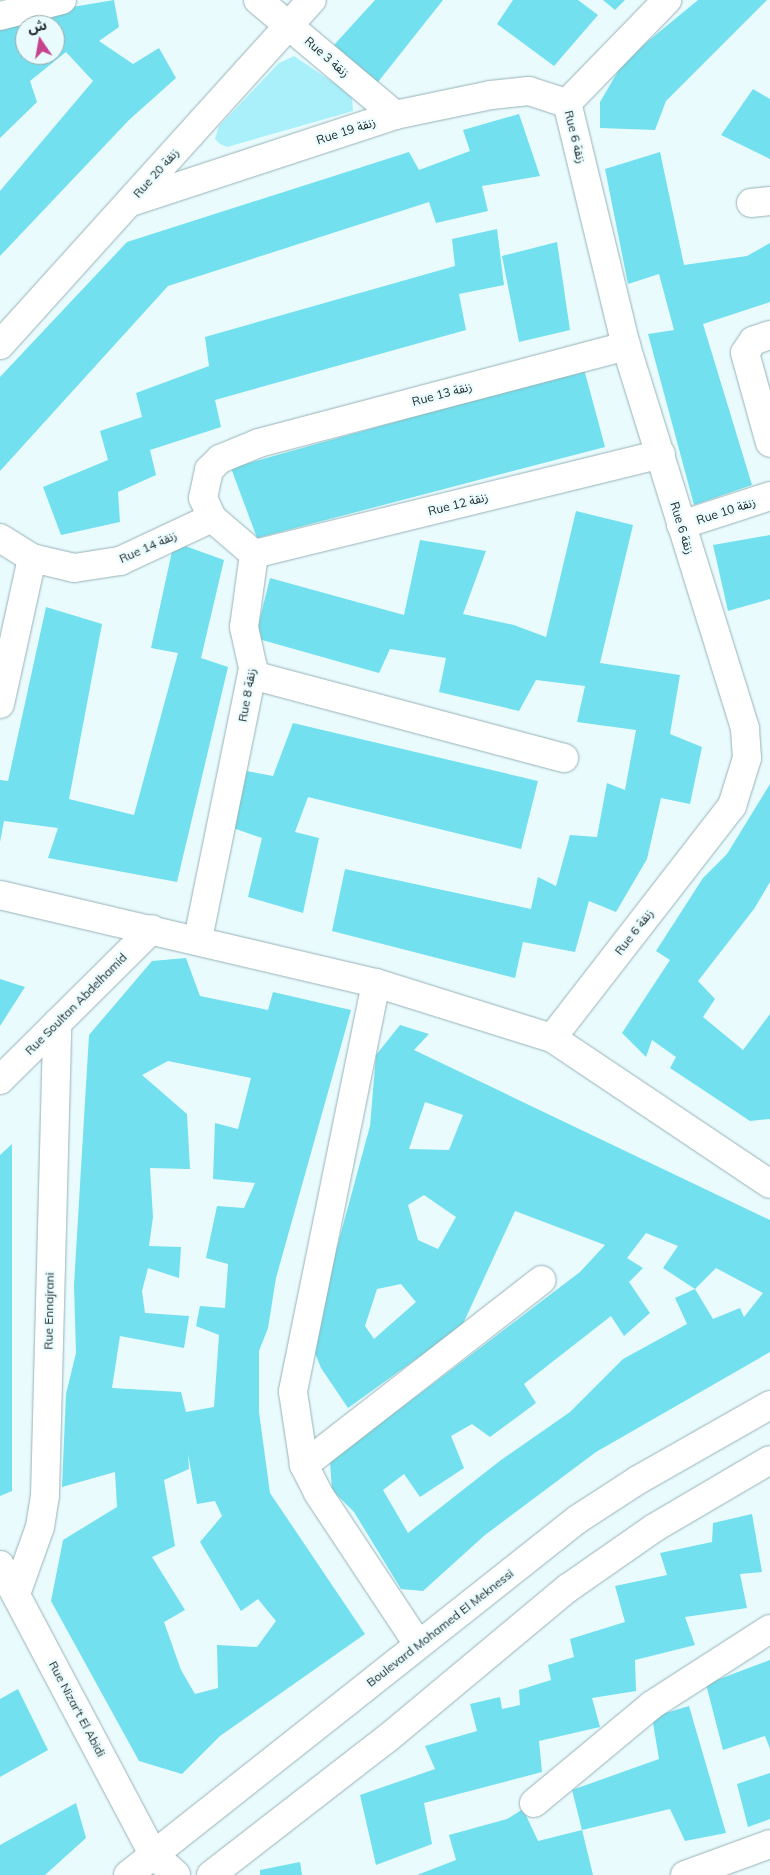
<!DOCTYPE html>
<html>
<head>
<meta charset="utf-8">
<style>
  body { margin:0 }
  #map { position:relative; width:770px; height:1875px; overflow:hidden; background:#eafbfe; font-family:Mulish,"Noto Sans Arabic",sans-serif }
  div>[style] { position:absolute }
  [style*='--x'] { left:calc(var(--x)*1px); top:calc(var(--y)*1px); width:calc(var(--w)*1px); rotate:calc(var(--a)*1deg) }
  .green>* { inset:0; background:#aaf0fa }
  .building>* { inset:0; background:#72e0ee }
  .roads { filter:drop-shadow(0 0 1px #96b2b6) drop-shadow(0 0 1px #96b2b6) }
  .minor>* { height:28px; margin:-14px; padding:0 14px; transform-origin:14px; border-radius:14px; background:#fff }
  .tertiary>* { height:28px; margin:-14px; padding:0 14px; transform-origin:14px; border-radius:14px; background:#fff }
  .secondary>* { height:28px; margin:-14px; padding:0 14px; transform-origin:14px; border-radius:14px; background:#fff }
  span { translate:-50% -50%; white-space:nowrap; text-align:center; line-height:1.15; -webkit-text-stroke:4.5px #eafbfe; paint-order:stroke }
  .street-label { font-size:12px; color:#222d2e }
  .north { position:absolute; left:15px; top:15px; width:50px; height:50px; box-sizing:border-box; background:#eafbfe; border:1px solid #9aa9ab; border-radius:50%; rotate:348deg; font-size:14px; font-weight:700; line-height:20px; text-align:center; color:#222d2e }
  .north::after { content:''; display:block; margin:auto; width:18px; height:22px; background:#c6448c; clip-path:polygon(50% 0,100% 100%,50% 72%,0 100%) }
</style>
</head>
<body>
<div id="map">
  <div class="green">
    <i style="clip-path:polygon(294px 56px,352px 95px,353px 111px,227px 147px,220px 144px,215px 139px,219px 126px,279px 63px)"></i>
  </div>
  <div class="building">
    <i style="clip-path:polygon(evenodd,114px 0,119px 27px,99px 41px,133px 64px,159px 48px,176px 78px,129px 120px,0 256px,0 191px,93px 81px,66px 52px,30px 81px,37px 102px,0 138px,0 26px,43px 12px,114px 0,25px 25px,55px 25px,55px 55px,25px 55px,25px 25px)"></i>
    <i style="clip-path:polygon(375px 0,443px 0,378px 82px,334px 45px)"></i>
    <i style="clip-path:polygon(513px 0,578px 0,598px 15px,554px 66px,497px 24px)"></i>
    <i style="clip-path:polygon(603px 0,625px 0,615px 10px)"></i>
    <i style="clip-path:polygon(698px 0,767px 0,666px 101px,655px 130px,600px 128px,600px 102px,624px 61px)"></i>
    <i style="clip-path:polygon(753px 89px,770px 99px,770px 159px,721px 135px)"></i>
    <i style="clip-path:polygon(519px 114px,540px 176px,482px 186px,488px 211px,436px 223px,429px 202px,168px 286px,0 471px,0 377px,127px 242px,409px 152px,419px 170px,470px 151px,463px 130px)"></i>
    <i style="clip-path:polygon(660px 152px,684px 265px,747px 256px,770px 243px,770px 302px,703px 324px,752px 485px,694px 505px,648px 334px,674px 330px,659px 274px,628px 284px,605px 169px)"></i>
    <i style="clip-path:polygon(497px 229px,504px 285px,459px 294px,466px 330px,215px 400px,221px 427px,150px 450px,156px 475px,118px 492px,120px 522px,61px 535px,43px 487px,108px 460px,100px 431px,142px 417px,136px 393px,209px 366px,205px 337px,455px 266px,452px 239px)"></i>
    <i style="clip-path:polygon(557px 242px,570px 330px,519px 342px,502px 256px)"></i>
    <i style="clip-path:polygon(584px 369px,605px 447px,257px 538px,231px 468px)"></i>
    <i style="clip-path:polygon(576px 511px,633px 525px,600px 663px,680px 675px,670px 734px,702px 747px,690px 804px,661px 798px,647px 859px,616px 912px,589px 901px,575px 952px,523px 942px,515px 978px,332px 931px,345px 869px,531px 909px,538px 877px,556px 886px,570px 835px,597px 837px,607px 783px,625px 790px,636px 730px,577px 722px,585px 686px,536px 680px,519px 711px,439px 692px,446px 658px,390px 649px,379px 673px,255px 638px,270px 578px,404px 615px,420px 540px,486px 551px,463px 614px,514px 625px,546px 637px)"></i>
    <i style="clip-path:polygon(770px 535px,770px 599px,728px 611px,713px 545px)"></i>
    <i style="clip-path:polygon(174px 542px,224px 560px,201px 658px,228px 667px,177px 882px,48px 858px,58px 828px,4px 821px,0 842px,0 780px,8px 781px,46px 607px,102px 624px,69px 799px,134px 815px,178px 653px,151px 648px)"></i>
    <i style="clip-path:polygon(293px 723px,538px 781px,521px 849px,308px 797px,295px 832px,319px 838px,303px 913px,248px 897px,262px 838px,233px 828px,246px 771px,273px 776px)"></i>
    <i style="clip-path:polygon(770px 784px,770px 882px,754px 909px,698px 981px,715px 999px,703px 1017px,743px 1050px,770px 1014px,770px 1119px,750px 1121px,670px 1068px,676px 1057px,652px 1040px,646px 1057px,622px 1033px,670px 960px,656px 951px,703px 878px,727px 854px)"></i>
    <i style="clip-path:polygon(evenodd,186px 958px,200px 996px,268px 1010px,273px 992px,351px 1010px,276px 1278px,268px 1328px,259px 1351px,259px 1412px,270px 1493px,365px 1634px,220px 1736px,182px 1774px,139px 1761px,51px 1601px,63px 1540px,117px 1507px,115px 1472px,62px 1487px,66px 1394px,76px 1353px,74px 1285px,89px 1035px,152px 961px,186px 958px,168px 1061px,251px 1078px,238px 1129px,215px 1123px,213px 1179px,255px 1183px,244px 1208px,217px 1206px,206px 1258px,228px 1264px,225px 1308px,200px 1306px,196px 1326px,219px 1335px,214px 1407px,186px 1412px,181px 1392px,112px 1388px,120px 1336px,184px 1348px,189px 1316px,145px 1313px,142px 1291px,148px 1268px,179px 1278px,181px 1247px,149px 1246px,153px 1217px,150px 1168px,190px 1169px,187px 1114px,142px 1075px,168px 1061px,186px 958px,188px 1454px,197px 1504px,215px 1501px,222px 1516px,200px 1542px,241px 1611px,258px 1599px,276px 1621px,257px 1647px,217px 1645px,218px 1688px,195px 1694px,181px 1670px,164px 1622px,185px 1610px,152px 1557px,175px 1546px,164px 1480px,189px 1469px,188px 1454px)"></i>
    <i style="clip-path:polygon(0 979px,25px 987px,0 1026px)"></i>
    <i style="clip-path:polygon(evenodd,400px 1025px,429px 1034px,414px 1050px,770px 1220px,770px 1352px,596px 1452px,485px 1535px,423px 1591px,401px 1589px,354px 1512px,332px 1490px,330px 1462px,580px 1272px,605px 1245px,515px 1211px,462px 1326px,348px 1408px,321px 1368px,311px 1343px,370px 1126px,376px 1055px,400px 1025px,425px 1102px,463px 1115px,449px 1150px,409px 1149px,425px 1102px,400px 1025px,424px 1195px,456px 1217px,438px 1249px,418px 1240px,408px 1205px,424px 1195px,400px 1025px,646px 1233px,678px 1246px,663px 1268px,695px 1289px,716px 1268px,763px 1293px,744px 1317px,740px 1308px,713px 1319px,695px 1289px,675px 1298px,687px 1324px,623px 1359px,570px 1412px,501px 1460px,408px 1533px,383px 1490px,404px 1474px,420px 1497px,464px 1468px,451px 1436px,472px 1424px,490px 1437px,536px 1403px,524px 1384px,611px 1316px,624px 1336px,650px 1313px,629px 1282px,643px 1268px,627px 1258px,646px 1233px,400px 1025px,401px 1284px,416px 1302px,374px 1339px,365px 1326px,377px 1289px,401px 1284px)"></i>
    <i style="clip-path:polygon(12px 1144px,12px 1491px,0 1496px,0 1155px)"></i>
    <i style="clip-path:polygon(752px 1514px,762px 1572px,740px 1574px,747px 1608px,685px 1617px,695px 1645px,635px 1660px,636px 1691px,592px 1698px,600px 1727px,539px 1741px,542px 1772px,424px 1803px,432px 1844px,376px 1865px,360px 1795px,435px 1769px,425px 1746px,477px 1731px,470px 1704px,500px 1697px,502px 1709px,520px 1705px,519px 1690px,551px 1680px,548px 1665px,574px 1657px,570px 1639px,625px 1622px,615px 1586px,667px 1575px,660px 1553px,712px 1542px,713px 1523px)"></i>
    <i style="clip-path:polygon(770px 1660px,770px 1749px,765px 1736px,723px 1750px,706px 1684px)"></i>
    <i style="clip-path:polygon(18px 1689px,48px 1750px,0 1777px,0 1699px)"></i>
    <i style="clip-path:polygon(689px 1706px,726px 1833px,685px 1841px,670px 1809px,582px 1830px,572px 1790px,659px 1759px,652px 1717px)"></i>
    <i style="clip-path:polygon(770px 1773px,770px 1819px,748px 1827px,737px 1784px)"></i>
    <i style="clip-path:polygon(76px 1803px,86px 1838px,45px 1875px,0 1875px,0 1845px)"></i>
    <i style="clip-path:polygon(523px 1809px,538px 1841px,582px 1830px,593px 1875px,417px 1875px,456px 1860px,449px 1835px,507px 1819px)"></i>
    <i style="clip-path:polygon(300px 1862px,302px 1875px,260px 1875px,260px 1870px)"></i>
  </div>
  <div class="roads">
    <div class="minor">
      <i style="--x:258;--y:0;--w:179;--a:40"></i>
      <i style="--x:0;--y:16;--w:64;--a:-14.5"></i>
      <i style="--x:131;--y:202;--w:278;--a:-18.2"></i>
      <i style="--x:395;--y:115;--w:98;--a:-11.8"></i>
      <i style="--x:491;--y:95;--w:38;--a:-6"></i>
      <i style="--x:529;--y:91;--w:40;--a:18"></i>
      <i style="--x:751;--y:203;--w:19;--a:-6"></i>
      <i style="--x:770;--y:335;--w:18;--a:161"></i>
      <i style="--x:753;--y:341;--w:14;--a:124"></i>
      <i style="--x:745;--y:353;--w:93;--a:74.5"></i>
      <i style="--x:0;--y:345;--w:465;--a:-47.9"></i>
      <i style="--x:681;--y:525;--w:94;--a:-18"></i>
      <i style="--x:0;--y:538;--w:38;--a:32"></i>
      <i style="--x:32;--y:558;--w:43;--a:13.4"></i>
      <i style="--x:74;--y:568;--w:47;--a:-8.7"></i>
      <i style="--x:120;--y:561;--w:102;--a:-25.1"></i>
      <i style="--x:254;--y:554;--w:419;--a:-13.8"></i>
      <i style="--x:252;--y:675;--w:323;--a:14.9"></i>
      <i style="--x:0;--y:704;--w:149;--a:-77.6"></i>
      <i style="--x:198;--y:939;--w:277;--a:-78.5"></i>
      <i style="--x:253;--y:668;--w:42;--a:-102.4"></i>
      <i style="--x:244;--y:627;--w:74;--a:-82.2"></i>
      <i style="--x:254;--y:554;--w:55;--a:-139.4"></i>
      <i style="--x:212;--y:518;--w:22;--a:-114"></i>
      <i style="--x:203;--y:498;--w:29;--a:-78"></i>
      <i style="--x:209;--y:470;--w:16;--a:-45"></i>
      <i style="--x:220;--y:459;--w:42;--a:-22.3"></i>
      <i style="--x:259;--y:443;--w:380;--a:-14.8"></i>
      <i style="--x:376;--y:983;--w:417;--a:101.5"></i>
      <i style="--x:293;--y:1392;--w:74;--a:81.4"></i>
      <i style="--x:304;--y:1465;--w:31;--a:63"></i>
      <i style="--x:318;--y:1493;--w:181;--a:56.5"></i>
      <i style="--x:552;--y:1038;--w:294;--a:-52.2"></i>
      <i style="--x:732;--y:806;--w:50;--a:-72.6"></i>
      <i style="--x:747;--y:758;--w:30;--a:-94"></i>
      <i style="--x:745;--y:728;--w:400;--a:-107.3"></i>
      <i style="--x:626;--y:346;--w:250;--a:-103.6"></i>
      <i style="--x:567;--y:103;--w:144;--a:-45.8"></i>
      <i style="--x:0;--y:1080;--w:214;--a:-44.8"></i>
      <i style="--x:304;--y:1465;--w:301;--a:-37.9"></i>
      <i style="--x:0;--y:1565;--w:327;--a:62.1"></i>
      <i style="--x:153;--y:1854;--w:31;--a:42"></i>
      <i style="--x:16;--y:1594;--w:71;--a:-70.3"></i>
      <i style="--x:40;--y:1527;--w:32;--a:-81"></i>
      <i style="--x:45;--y:1495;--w:472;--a:-88.5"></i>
      <i style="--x:534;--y:1803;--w:153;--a:-39.7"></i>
      <i style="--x:652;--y:1705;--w:140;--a:-32.8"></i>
      <i style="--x:685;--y:1875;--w:90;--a:-20"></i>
    </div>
    <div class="tertiary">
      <i style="--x:0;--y:895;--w:386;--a:13.2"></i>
      <i style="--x:376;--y:983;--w:184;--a:17.4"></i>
      <i style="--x:552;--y:1038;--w:262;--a:33.8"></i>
    </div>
    <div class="secondary">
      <i style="--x:128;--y:1875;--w:574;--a:-38.35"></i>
      <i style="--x:578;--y:1519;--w:72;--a:-33"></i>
      <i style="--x:638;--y:1480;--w:152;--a:-29.6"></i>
      <i style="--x:211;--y:1875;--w:225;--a:-37.8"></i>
      <i style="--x:389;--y:1737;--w:233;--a:-39.8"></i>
      <i style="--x:568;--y:1588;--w:105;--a:-34.9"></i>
      <i style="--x:654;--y:1528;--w:134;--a:-30.4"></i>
    </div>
  </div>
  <div class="street-label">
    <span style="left:327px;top:57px;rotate:41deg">Rue 3 زنقة</span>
    <span style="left:346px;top:131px;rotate:-18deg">Rue 19 زنقة</span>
    <span style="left:575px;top:137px;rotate:76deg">Rue 6 زنقة</span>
    <span style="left:156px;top:173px;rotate:-48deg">Rue 20 زنقة</span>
    <span style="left:442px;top:394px;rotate:-15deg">Rue 13 زنقة</span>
    <span style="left:458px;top:504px;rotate:-14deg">Rue 12 زنقة</span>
    <span style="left:726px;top:511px;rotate:-18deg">Rue 10 زنقة</span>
    <span style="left:682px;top:528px;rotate:73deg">Rue 6 زنقة</span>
    <span style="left:148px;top:547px;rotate:-24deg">Rue 14 زنقة</span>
    <span style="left:247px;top:695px;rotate:-80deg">Rue 8 زنقة</span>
    <span style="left:634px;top:932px;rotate:-52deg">Rue 6 زنقة</span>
    <span style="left:76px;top:1004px;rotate:-45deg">Rue Soultan Abdelhamid</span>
    <span style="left:49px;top:1311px;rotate:-89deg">Rue Ennajrani</span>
    <span style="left:440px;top:1628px;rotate:-38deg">Boulevard Mohamed El Meknessi</span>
    <span style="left:77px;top:1709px;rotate:62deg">Rue Nizar't El Abidi</span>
  </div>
  <div class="north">ش</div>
</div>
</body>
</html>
